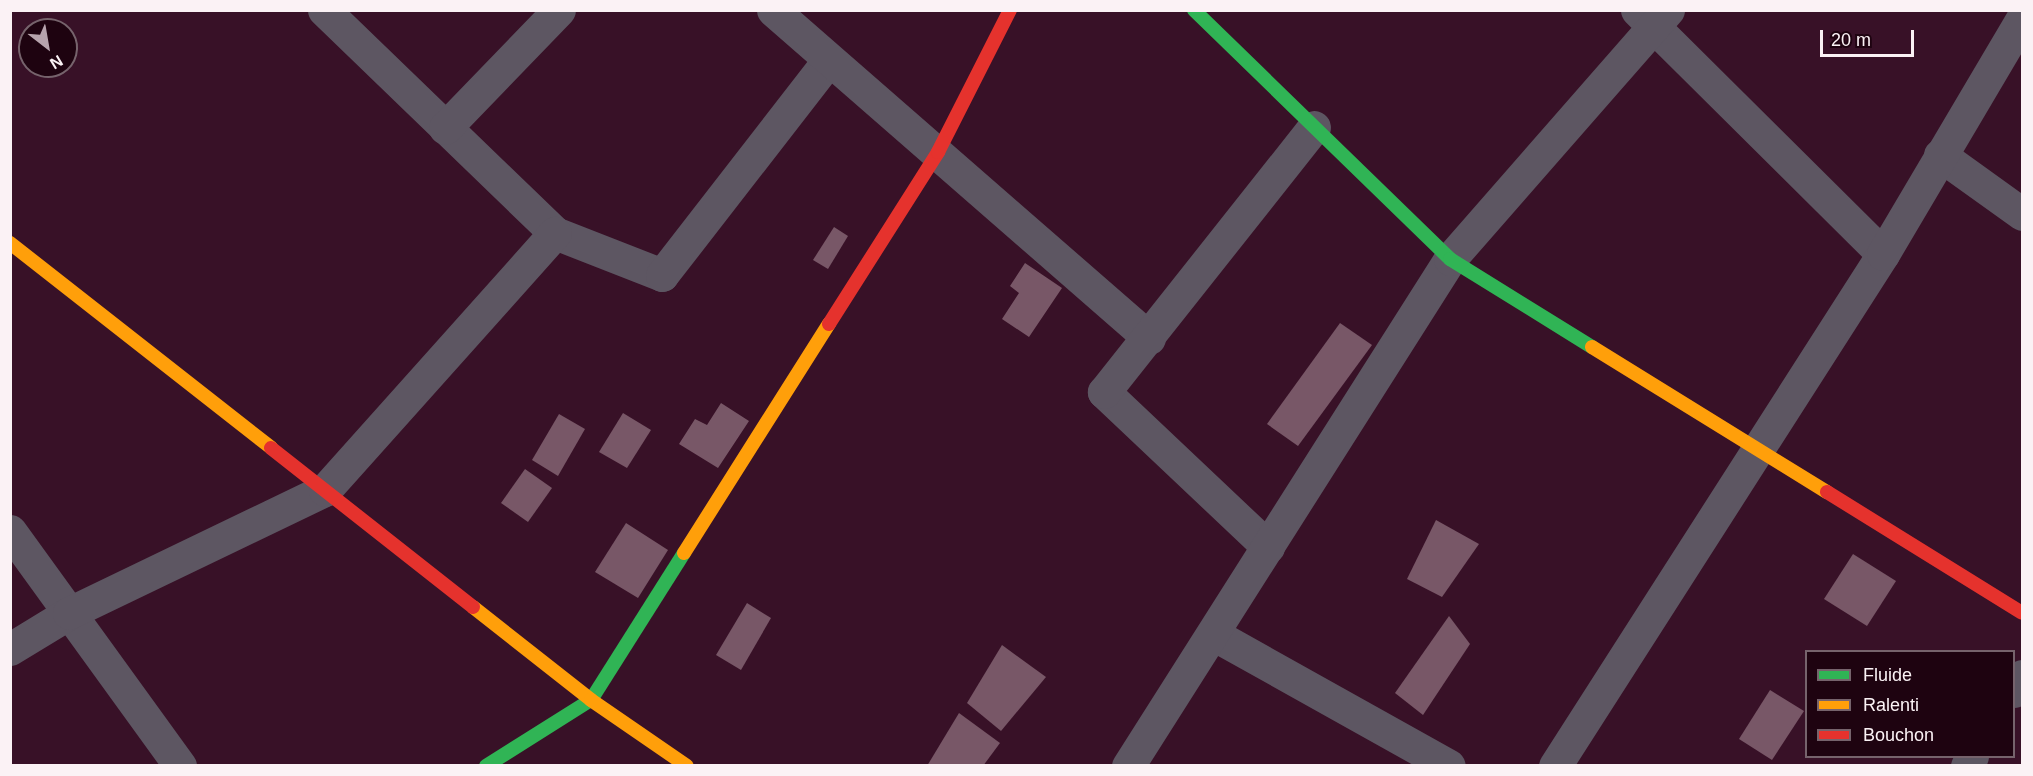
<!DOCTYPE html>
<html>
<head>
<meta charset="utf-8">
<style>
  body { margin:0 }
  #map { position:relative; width:2033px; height:776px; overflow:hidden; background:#381127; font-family:Arial,sans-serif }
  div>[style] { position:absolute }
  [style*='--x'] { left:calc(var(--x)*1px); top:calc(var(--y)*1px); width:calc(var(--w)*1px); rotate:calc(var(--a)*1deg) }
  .building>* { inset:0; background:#785767 }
  .street>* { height:33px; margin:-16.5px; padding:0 16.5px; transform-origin:16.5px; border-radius:16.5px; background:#5d5662 }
  .fast>* { height:14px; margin:-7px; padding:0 7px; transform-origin:7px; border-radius:7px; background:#30b455 }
  .slow>* { height:14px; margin:-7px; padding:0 7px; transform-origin:7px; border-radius:7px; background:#ff9f0a }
  .jam>* { height:14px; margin:-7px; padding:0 7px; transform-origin:7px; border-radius:7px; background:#e5322d }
  span { translate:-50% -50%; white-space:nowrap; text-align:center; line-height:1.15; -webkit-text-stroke:6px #1e0310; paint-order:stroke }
  .frame { position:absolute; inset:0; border:12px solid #fbf2f5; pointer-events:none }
  .legend { position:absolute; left:1805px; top:650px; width:210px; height:108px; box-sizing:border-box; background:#1e0310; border:2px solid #76636c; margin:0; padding:8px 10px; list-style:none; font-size:18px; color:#fbf2f5 }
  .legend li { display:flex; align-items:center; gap:12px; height:30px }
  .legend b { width:30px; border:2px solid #76636c }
  .north { position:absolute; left:18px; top:18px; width:60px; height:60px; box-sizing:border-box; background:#1e0310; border:2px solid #76636c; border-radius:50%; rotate:149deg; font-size:16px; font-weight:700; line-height:24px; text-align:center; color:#fbf2f5 }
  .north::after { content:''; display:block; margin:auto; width:21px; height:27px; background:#b7a3ad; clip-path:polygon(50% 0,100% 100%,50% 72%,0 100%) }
  .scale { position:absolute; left:1820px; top:30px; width:94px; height:27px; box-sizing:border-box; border:3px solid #fbf2f5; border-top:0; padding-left:8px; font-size:18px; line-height:21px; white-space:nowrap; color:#fbf2f5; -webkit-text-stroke:4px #1e0310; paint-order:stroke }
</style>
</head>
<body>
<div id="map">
  <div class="building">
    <i style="clip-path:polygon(834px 227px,848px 236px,828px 269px,813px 260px)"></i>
    <i style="clip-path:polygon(1025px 263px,1062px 288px,1029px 337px,1002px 319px,1019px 293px,1010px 286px)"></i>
    <i style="clip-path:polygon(1340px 323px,1372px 345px,1298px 446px,1267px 424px)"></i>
    <i style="clip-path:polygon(721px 403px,749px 421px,718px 468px,679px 444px,695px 419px,707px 425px)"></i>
    <i style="clip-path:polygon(623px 413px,651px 430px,627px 468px,599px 452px)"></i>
    <i style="clip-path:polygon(559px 414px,585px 429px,558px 476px,532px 460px)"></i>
    <i style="clip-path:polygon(525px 469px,552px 488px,528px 522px,501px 503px)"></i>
    <i style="clip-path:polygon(1436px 520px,1479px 544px,1442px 597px,1407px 579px)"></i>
    <i style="clip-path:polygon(626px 523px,668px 550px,638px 598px,595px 572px)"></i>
    <i style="clip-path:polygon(1853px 554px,1896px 581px,1867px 626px,1824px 599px)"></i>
    <i style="clip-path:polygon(747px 603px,771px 618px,741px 670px,716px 655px)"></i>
    <i style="clip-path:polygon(1449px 616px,1470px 644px,1423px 715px,1395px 693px)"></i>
    <i style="clip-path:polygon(1002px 645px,1046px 677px,1001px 731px,967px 703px)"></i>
    <i style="clip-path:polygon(1770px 690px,1804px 711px,1772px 760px,1739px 739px)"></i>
    <i style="clip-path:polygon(959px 713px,1000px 743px,983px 766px,927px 766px)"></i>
  </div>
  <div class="street">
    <i style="--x:324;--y:10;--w:321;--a:44"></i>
    <i style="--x:555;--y:233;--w:115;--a:21.4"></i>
    <i style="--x:662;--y:275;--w:271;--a:-52.2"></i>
    <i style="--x:773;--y:10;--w:499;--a:41.1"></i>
    <i style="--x:1637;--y:10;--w:346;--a:44.8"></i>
    <i style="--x:445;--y:128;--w:164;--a:-46"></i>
    <i style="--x:1940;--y:155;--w:101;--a:35.7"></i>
    <i style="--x:10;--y:531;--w:290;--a:54.1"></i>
    <i style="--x:1268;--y:547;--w:226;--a:-136.6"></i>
    <i style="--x:1104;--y:392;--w:338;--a:-51.6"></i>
    <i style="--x:1213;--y:634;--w:270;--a:29.2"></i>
    <i style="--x:10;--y:649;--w:69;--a:-31.4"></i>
    <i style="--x:69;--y:613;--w:284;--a:-25.7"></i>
    <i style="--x:325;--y:490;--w:345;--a:-48.2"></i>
    <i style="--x:2014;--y:691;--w:17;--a:-62"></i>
    <i style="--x:1128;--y:766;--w:601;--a:-57.58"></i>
    <i style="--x:1450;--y:259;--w:331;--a:-48.8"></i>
    <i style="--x:1555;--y:766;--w:608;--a:-57.36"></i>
    <i style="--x:1883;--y:254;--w:273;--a:-59.4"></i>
    <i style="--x:1967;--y:766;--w:11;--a:-63"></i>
  </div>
  <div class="fast">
    <i style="--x:1194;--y:10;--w:357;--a:44.2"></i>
    <i style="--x:1450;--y:259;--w:167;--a:31.8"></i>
    <i style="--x:486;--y:766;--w:124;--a:-32.2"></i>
    <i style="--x:591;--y:700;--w:174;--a:-57.7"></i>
  </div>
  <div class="slow">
    <i style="--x:10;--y:243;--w:332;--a:38.1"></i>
    <i style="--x:1592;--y:347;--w:276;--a:31.7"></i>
    <i style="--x:684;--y:553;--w:271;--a:-57.7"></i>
    <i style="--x:473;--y:607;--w:150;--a:38.2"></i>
    <i style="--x:591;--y:700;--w:116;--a:34.5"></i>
  </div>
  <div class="jam">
    <i style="--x:829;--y:324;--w:204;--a:-57.6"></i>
    <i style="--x:938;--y:152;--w:159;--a:-63.1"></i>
    <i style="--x:271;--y:448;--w:257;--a:38.2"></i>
    <i style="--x:1827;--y:492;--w:229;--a:31.8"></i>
  </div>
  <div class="frame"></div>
  <ul class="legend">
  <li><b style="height:8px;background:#30b455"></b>Fluide</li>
  <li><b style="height:8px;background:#ff9f0a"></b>Ralenti</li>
  <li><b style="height:8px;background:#e5322d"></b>Bouchon</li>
  </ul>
  <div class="north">N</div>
  <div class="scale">20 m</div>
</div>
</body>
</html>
